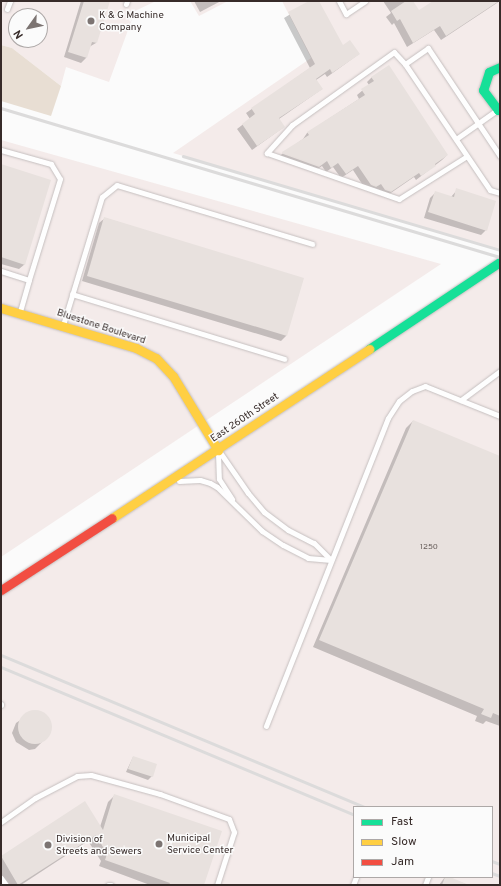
<!DOCTYPE html>
<html>
<head>
<meta charset="utf-8">
<style>
  body { margin:0 }
  #map { position:relative; width:501px; height:886px; overflow:hidden; background:#fbfbfb; font-family:Overpass,sans-serif }
  div>[style] { position:absolute }
  [style*='--x'] { left:calc(var(--x)*1px); top:calc(var(--y)*1px); width:calc(var(--w)*1px); rotate:calc(var(--a)*1deg) }
  .built>* { inset:0; background:#f4ebea }
  .green>* { inset:0; background:#e8ded3 }
  .shadow>* { inset:0; background:#0003 }
  .building>* { inset:0; background:#e8e1de }
  .round { border-radius:50% }
  .roads { filter:drop-shadow(0 0 1px #c5bfbf) drop-shadow(0 0 1px #c5bfbf) }
  .lane>* { height:5px; margin:-2.5px; padding:0 2.5px; transform-origin:2.5px; border-radius:2.5px; background:#fefefe }
  .fast>* { height:9px; margin:-4.5px; padding:0 4.5px; transform-origin:4.5px; border-radius:4.5px; background:#16e098 }
  .slow>* { height:9px; margin:-4.5px; padding:0 4.5px; transform-origin:4.5px; border-radius:4.5px; background:#ffcf43 }
  .jam>* { height:9px; margin:-4.5px; padding:0 4.5px; transform-origin:4.5px; border-radius:4.5px; background:#f24e42 }
  .rail>* { height:2.5px; margin:-1.25px; padding:0 1.25px; transform-origin:1.25px; border-radius:1.25px; background:#dcdbdb }
  .dots>* { width:11px; height:11px; translate:-50% -50%; box-sizing:border-box; border:2px solid #fbfbfb; border-radius:50% }
  span { translate:-50% -50%; white-space:nowrap; text-align:center; line-height:1.15; -webkit-text-stroke:3px #fbfbfb; paint-order:stroke }
  .number-label { font-size:8px; color:#665c59 }
  .number-label span { -webkit-text-stroke-width:0 }
  .poi-label { font-size:10px; color:#372b29 }
  .left { translate:0 -50%; text-align:left }
  .street-label { font-size:10px; color:#372b29 }
  .frame { position:absolute; inset:0; border:2px solid #372b29; pointer-events:none }
  .legend { position:absolute; left:353px; top:806px; width:140px; height:72px; box-sizing:border-box; background:#fbfbfb; border:1px solid #ada8a7; margin:0; padding:5px 7px; list-style:none; font-size:12px; color:#372b29 }
  .legend li { display:flex; align-items:center; gap:8px; height:20px }
  .legend b { width:20px; border:1px solid #ada8a7 }
  .north { position:absolute; left:8px; top:8px; width:40px; height:40px; box-sizing:border-box; background:#fbfbfb; border:1px solid #ada8a7; border-radius:50%; rotate:237deg; font-size:11px; font-weight:700; line-height:16px; text-align:center; color:#372b29 }
  .north::after { content:''; display:block; margin:auto; width:14px; height:18px; background:#7c7472; clip-path:polygon(50% 0,100% 100%,50% 72%,0 100%) }
</style>
</head>
<body>
<div id="map">
  <div class="built">
    <i style="clip-path:polygon(evenodd,1px 1px,156px 1px,135px 11px,109px 82px,66px 67px,61px 86px,12px 48px,1px 45px,1px 1px,16px 16px,40px 16px,40px 40px,16px 40px,16px 16px)"></i>
    <i style="clip-path:polygon(190px 1px,228px 1px,199px 16px)"></i>
    <i style="clip-path:polygon(282px 1px,500px 1px,500px 250px,173px 153px,311px 58px)"></i>
    <i style="clip-path:polygon(1px 140px,441px 264px,1px 557px)"></i>
    <i style="clip-path:polygon(evenodd,500px 262px,500px 885px,1px 885px,1px 590px,500px 262px,354px 807px,492px 807px,492px 877px,354px 877px,354px 807px)"></i>
  </div>
  <div class="green">
    <i style="clip-path:polygon(1px 45px,12px 48px,61px 86px,51px 116px,1px 101px)"></i>
  </div>
  <div class="shadow">
    <i style="clip-path:polygon(81px 1px,109px 1px,96px 43px,89px 47px,86px 58px,81px 63px,64px 57px)"></i>
    <i style="clip-path:polygon(194px 1px,221px 1px,200px 12px)"></i>
    <i style="clip-path:polygon(312px 1px,318px 1px,342px 47px,359px 54px,327px 77px,325px 74px,316px 80px,322px 89px,279px 119px,284px 127px,252px 150px,237px 129px,250px 119px,246px 113px,310px 68px,284px 18px)"></i>
    <i style="clip-path:polygon(383px 1px,412px 1px,419px 12px,435px 1px,500px 1px,441px 40px,434px 30px,407px 47px,394px 23px,392px 25px,386px 17px,391px 13px)"></i>
    <i style="clip-path:polygon(372px 77px,447px 155px,442px 160px,416px 180px,414px 177px,385px 197px,366px 190px,353px 170px,341px 178px,333px 167px,326px 172px,322px 166px,313px 172px,278px 157px,303px 139px,307px 133px,359px 99px,357px 95px,369px 85px,367px 82px)"></i>
    <i style="clip-path:polygon(1px 165px,25px 264px,19px 269px,1px 264px)"></i>
    <i style="clip-path:polygon(457px 190px,486px 230px,481px 235px,424px 218px,430px 198px,435px 193px,451px 197px)"></i>
    <i style="clip-path:polygon(105px 218px,303px 279px,286px 336px,281px 341px,82px 281px,99px 223px)"></i>
    <i style="clip-path:polygon(413px 421px,500px 458px,500px 726px,486px 721px,483px 724px,475px 721px,477px 716px,313px 647px,406px 428px)"></i>
    <i style="clip-path:polygon(34px 711px,48px 717px,51px 727px,48px 736px,35px 749px,29px 750px,16px 742px,12px 733px,16px 723px)"></i>
    <i style="clip-path:polygon(133px 757px,152px 776px,148px 780px,126px 772px)"></i>
    <i style="clip-path:polygon(115px 795px,202px 885px,150px 885px,99px 866px,101px 861px,88px 841px,21px 885px,7px 885px,1px 876px,1px 857px,84px 803px,100px 827px,108px 802px)"></i>
    <i style="clip-path:polygon(445px 877px,447px 877px,468px 885px,439px 885px)"></i>
  </div>
  <div class="building">
    <i style="clip-path:polygon(84px 1px,110px 1px,97px 43px,92px 42px,87px 58px,68px 52px)"></i>
    <i style="clip-path:polygon(309px 1px,319px 1px,343px 45px,350px 40px,360px 54px,332px 73px,330px 69px,316px 79px,323px 89px,279px 118px,285px 127px,257px 146px,242px 124px,255px 114px,251px 108px,315px 64px,288px 12px)"></i>
    <i style="clip-path:polygon(406px 1px,413px 1px,419px 10px,433px 1px,499px 1px,446px 36px,440px 26px,413px 43px,400px 19px,397px 21px,391px 11px)"></i>
    <i style="clip-path:polygon(389px 65px,448px 155px,435px 164px,436px 166px,421px 176px,419px 173px,391px 192px,385px 190px,381px 184px,376px 187px,371px 185px,358px 166px,346px 174px,338px 163px,331px 168px,327px 161px,319px 167px,283px 154px,282px 152px,309px 135px,307px 132px,365px 95px,361px 89px,374px 81px,371px 77px)"></i>
    <i style="clip-path:polygon(1px 164px,51px 180px,25px 265px,1px 257px)"></i>
    <i style="clip-path:polygon(456px 188px,496px 201px,487px 231px,428px 212px,435px 191px,454px 197px)"></i>
    <i style="clip-path:polygon(104px 217px,304px 278px,287px 336px,87px 276px)"></i>
    <i style="clip-path:polygon(413px 420px,500px 456px,500px 716px,493px 713px,491px 718px,481px 714px,484px 709px,319px 640px)"></i>
    <i class="round" style="left:18px;top:710px;width:34px;height:34px"></i>
    <i style="clip-path:polygon(133px 756px,157px 764px,153px 777px,128px 769px)"></i>
    <i style="clip-path:polygon(114px 794px,222px 831px,204px 885px,169px 885px,170px 883px,105px 860px,107px 854px,96px 835px,18px 885px,1px 856px,85px 801px,103px 830px)"></i>
    <i style="clip-path:polygon(445px 877px,450px 877px,469px 885px,442px 885px)"></i>
  </div>
  <div class="roads">
    <div class="lane">
      <i style="--x:339;--y:1;--w:15;--a:62"></i>
      <i style="--x:346;--y:14;--w:23;--a:-34"></i>
      <i style="--x:126;--y:4;--w:3;--a:-72"></i>
      <i style="--x:7;--y:9;--w:9;--a:-69"></i>
      <i style="--x:405;--y:64;--w:16;--a:-133"></i>
      <i style="--x:394;--y:52;--w:125;--a:144.4"></i>
      <i style="--x:292;--y:125;--w:38;--a:132"></i>
      <i style="--x:267;--y:153;--w:140;--a:19.2"></i>
      <i style="--x:399;--y:199;--w:80;--a:-32.3"></i>
      <i style="--x:456;--y:139;--w:50;--a:-35.3"></i>
      <i style="--x:1;--y:150;--w:52;--a:15.6"></i>
      <i style="--x:51;--y:164;--w:17;--a:59"></i>
      <i style="--x:60;--y:179;--w:106;--a:107.1"></i>
      <i style="--x:500;--y:156;--w:130;--a:-123.7"></i>
      <i style="--x:428;--y:48;--w:28;--a:145"></i>
      <i style="--x:405;--y:64;--w:152;--a:56"></i>
      <i style="--x:490;--y:190;--w:10;--a:17"></i>
      <i style="--x:1;--y:271;--w:29;--a:18"></i>
      <i style="--x:29;--y:280;--w:33;--a:106"></i>
      <i style="--x:72;--y:294;--w:222;--a:17"></i>
      <i style="--x:63;--y:325;--w:134;--a:-73.1"></i>
      <i style="--x:102;--y:197;--w:19;--a:-39"></i>
      <i style="--x:117;--y:185;--w:204;--a:16.8"></i>
      <i style="--x:461;--y:400;--w:49;--a:-36.6"></i>
      <i style="--x:219;--y:451;--w:51;--a:55.4"></i>
      <i style="--x:248;--y:493;--w:25;--a:50"></i>
      <i style="--x:264;--y:512;--w:30;--a:37"></i>
      <i style="--x:288;--y:530;--w:29;--a:27"></i>
      <i style="--x:314;--y:543;--w:24;--a:45"></i>
      <i style="--x:218;--y:453;--w:26;--a:88"></i>
      <i style="--x:219;--y:479;--w:24;--a:57"></i>
      <i style="--x:179;--y:481;--w:21;--a:-3"></i>
      <i style="--x:200;--y:480;--w:10;--a:17"></i>
      <i style="--x:210;--y:483;--w:8;--a:30"></i>
      <i style="--x:217;--y:487;--w:63;--a:44.4"></i>
      <i style="--x:262;--y:531;--w:25;--a:34"></i>
      <i style="--x:283;--y:545;--w:28;--a:27"></i>
      <i style="--x:308;--y:558;--w:23;--a:5"></i>
      <i style="--x:1;--y:704;--w:1;--a:90"></i>
      <i style="--x:266;--y:726;--w:331;--a:-68.4"></i>
      <i style="--x:388;--y:418;--w:20;--a:-57"></i>
      <i style="--x:399;--y:401;--w:16;--a:-38"></i>
      <i style="--x:412;--y:391;--w:14;--a:-21"></i>
      <i style="--x:425;--y:386;--w:81;--a:21.8"></i>
      <i style="--x:1;--y:822;--w:42;--a:-35.2"></i>
      <i style="--x:35;--y:798;--w:47;--a:-27.6"></i>
      <i style="--x:77;--y:776;--w:14;--a:-4"></i>
      <i style="--x:91;--y:775;--w:72;--a:15.4"></i>
      <i style="--x:160;--y:794;--w:73;--a:19.9"></i>
      <i style="--x:229;--y:819;--w:14;--a:69"></i>
      <i style="--x:234;--y:832;--w:56;--a:107.8"></i>
      <i style="--x:1;--y:878;--w:9;--a:54"></i>
      <i style="--x:108;--y:885;--w:3;--a:0"></i>
      <i style="--x:353;--y:885;--w:9;--a:-69"></i>
      <i style="--x:425;--y:885;--w:9;--a:-69"></i>
    </div>
    <div class="fast">
      <i style="--x:500;--y:67;--w:12;--a:156"></i>
      <i style="--x:489;--y:72;--w:19;--a:108"></i>
      <i style="--x:483;--y:90;--w:25;--a:53"></i>
      <i style="--x:498;--y:110;--w:3;--a:-45"></i>
      <i style="--x:369;--y:349;--w:157;--a:-33.6"></i>
    </div>
    <div class="slow">
      <i style="--x:1;--y:308;--w:141;--a:16.5"></i>
      <i style="--x:136;--y:348;--w:22;--a:27"></i>
      <i style="--x:156;--y:358;--w:25;--a:47"></i>
      <i style="--x:173;--y:376;--w:87;--a:58.7"></i>
      <i style="--x:112;--y:518;--w:308;--a:-33.3"></i>
    </div>
    <div class="jam">
      <i style="--x:1;--y:590;--w:132;--a:-33"></i>
    </div>
  </div>
  <div class="rail">
    <i style="--x:1;--y:108;--w:521;--a:16.63"></i>
    <i style="--x:183;--y:156;--w:331;--a:16.5"></i>
    <i style="--x:1;--y:655;--w:394;--a:22.7"></i>
    <i style="--x:1;--y:667;--w:383;--a:22.7"></i>
    <i style="--x:492;--y:861;--w:9;--a:21"></i>
    <i style="--x:492;--y:873;--w:9;--a:21"></i>
  </div>
  <div class="dots">
    <i style="left:91px;top:21px;background:#7c7472"></i>
    <i style="left:159px;top:844px;background:#7c7472"></i>
    <i style="left:48px;top:845px;background:#7c7472"></i>
  </div>
  <div class="number-label">
    <span style="left:429px;top:548px">1250</span>
  </div>
  <div class="poi-label">
    <span class="left" style="left:99px;top:21px">K &amp; G Machine<br>Company</span>
    <span class="left" style="left:167px;top:844px">Municipal<br>Service Center</span>
    <span class="left" style="left:56px;top:845px">Division of<br>Streets and Sewers</span>
  </div>
  <div class="street-label">
    <span style="left:101px;top:327px;rotate:18deg">Bluestone Boulevard</span>
    <span style="left:245px;top:418px;rotate:-34deg">East 260th Street</span>
  </div>
  <div class="frame"></div>
  <ul class="legend">
  <li><b style="height:5px;background:#16e098"></b>Fast</li>
  <li><b style="height:5px;background:#ffcf43"></b>Slow</li>
  <li><b style="height:5px;background:#f24e42"></b>Jam</li>
  </ul>
  <div class="north">N</div>
</div>
</body>
</html>
